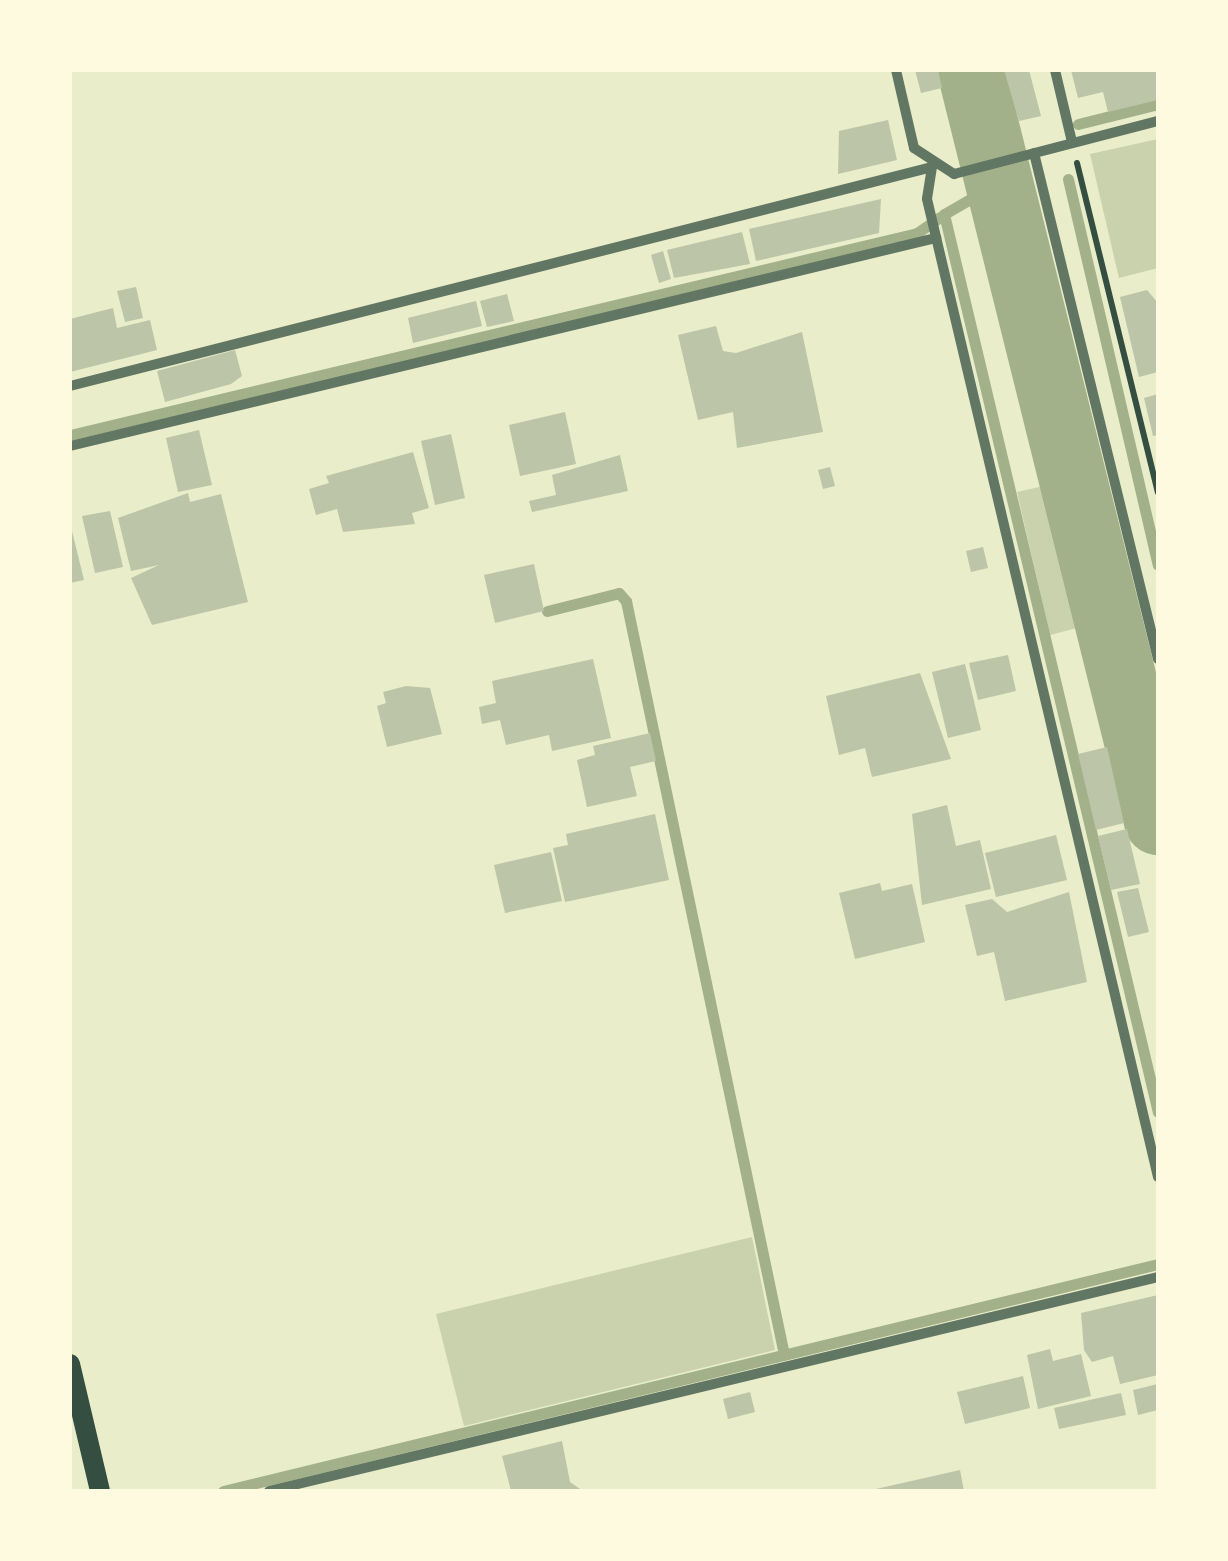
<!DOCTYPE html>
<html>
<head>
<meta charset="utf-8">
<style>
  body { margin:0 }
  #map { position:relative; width:1228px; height:1561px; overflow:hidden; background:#e9edc9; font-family:Lora,serif }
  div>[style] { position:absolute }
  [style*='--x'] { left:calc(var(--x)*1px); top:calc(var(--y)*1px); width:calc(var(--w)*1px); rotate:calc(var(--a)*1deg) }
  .green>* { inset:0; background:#cad2ad }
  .stream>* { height:11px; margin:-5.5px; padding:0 5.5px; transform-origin:5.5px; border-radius:5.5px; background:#a3b18a }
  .river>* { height:68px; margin:-34px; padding:0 34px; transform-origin:34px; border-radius:34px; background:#a3b18a }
  .building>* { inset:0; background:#bcc5a7 }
  .path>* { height:6px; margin:-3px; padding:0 3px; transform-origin:3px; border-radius:3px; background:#344e41 }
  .minor>* { height:10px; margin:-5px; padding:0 5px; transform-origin:5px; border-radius:5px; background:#617663 }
  .secondary>* { height:20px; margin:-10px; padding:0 10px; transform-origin:10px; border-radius:10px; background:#344e41 }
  span { translate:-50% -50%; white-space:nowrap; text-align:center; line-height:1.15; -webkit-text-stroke:9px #fefae0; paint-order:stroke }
  .frame { position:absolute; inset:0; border:72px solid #fefae0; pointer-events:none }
</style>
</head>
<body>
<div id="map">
  <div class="green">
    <i style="clip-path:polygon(1158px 139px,1158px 268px,1119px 278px,1090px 154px)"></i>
    <i style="clip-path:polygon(1048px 485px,1081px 627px,1050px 635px,1017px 492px)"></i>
    <i style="clip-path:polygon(752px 1237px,775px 1350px,464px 1426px,436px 1314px)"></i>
  </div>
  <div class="stream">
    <i style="--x:1078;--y:124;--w:82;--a:-14"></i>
    <i style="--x:1068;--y:179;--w:396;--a:76.9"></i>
    <i style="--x:998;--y:183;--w:62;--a:150.1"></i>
    <i style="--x:944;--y:214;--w:923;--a:76.6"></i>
    <i style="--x:70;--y:435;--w:871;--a:-13.41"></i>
    <i style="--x:917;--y:233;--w:28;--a:-35"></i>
    <i style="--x:547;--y:611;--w:74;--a:-14"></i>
    <i style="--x:619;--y:593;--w:11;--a:49"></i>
    <i style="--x:626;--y:601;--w:770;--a:78.16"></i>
    <i style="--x:223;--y:1491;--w:962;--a:-13.65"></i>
  </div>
  <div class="river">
    <i style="--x:971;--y:70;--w:774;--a:76.02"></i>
  </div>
  <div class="building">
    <i style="clip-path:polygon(915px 70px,938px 70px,942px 88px,921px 93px)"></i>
    <i style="clip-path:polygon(1004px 70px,1029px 70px,1041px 116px,1019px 121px)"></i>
    <i style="clip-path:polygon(1071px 70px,1158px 70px,1158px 100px,1108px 112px,1103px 92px,1078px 98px)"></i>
    <i style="clip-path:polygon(888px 120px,897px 160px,838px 174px,839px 131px)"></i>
    <i style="clip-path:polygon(881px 199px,879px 233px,756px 261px,749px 229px)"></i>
    <i style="clip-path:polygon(742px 232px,750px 264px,674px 278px,667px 250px)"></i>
    <i style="clip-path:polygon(663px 251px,671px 279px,659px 283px,651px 255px)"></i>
    <i style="clip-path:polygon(136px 287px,143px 318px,125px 322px,117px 291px)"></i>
    <i style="clip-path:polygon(1147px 290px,1158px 303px,1158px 372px,1139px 377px,1120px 297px)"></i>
    <i style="clip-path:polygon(507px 294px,514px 321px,487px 327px,480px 301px)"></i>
    <i style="clip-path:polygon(476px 301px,482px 326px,413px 343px,408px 318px)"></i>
    <i style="clip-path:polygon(113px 308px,117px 328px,150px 320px,157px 350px,70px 372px,70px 319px)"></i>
    <i style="clip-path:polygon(716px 326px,723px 351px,736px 353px,802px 332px,823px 432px,737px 448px,733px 412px,698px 420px,678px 335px)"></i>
    <i style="clip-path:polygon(235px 350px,242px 376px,231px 384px,165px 402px,157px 371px)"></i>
    <i style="clip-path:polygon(1158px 394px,1158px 435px,1153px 436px,1144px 398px)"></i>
    <i style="clip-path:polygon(565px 412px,576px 464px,520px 476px,509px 425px)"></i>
    <i style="clip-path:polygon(199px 430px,212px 485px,178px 492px,166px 438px)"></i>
    <i style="clip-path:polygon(451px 434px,465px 498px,435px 505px,421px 441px)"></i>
    <i style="clip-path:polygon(413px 452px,429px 508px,412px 513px,415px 524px,343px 532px,337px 509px,316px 515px,309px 489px,329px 483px,326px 476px)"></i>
    <i style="clip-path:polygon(620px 455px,628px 491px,532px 512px,529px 501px,556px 495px,552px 475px)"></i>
    <i style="clip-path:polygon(830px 467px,835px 486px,823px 489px,818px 470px)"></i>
    <i style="clip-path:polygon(188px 493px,190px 502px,221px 494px,248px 602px,152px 625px,131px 578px,159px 565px,131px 571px,118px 518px)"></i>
    <i style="clip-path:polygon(110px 511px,123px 567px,95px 573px,82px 516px)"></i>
    <i style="clip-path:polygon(70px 523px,84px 580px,70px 583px)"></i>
    <i style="clip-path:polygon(983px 547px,988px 568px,971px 572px,966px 551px)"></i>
    <i style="clip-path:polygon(534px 564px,544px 611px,495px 623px,484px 575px)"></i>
    <i style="clip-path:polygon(1008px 655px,1016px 691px,978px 700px,969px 663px)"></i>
    <i style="clip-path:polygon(593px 659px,611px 738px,552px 751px,549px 735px,506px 745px,500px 720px,482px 724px,479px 707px,496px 703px,492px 681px)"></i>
    <i style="clip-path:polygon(965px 664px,981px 730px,948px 738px,932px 672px)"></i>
    <i style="clip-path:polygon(920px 673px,951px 759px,872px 777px,865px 748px,839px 755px,826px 696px)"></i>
    <i style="clip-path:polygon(406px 686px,430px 688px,442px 734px,387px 747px,377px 706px,386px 703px,383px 692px)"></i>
    <i style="clip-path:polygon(650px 733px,656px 761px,630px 767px,637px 796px,587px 807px,577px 760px,595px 755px,593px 746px)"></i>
    <i style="clip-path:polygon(1107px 747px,1124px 823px,1096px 830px,1078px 754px)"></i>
    <i style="clip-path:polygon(947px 805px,956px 846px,980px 840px,991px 889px,922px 905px,912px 814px)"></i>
    <i style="clip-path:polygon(655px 814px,669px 880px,565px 902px,553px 848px,568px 845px,566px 834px)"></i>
    <i style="clip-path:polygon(1127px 829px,1140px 884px,1111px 890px,1098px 836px)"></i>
    <i style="clip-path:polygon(1056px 835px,1067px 880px,996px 897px,985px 853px)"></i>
    <i style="clip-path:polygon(551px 852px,562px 901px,505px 913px,494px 865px)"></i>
    <i style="clip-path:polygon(880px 883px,882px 891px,912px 884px,925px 942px,855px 959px,839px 893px)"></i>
    <i style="clip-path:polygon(1138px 888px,1149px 932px,1128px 937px,1117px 892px)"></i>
    <i style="clip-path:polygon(1069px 892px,1087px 982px,1005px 1001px,994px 952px,977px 956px,965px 905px,992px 899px,1007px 912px)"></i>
    <i style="clip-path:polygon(1158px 1295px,1158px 1375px,1120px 1384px,1113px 1356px,1092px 1362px,1084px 1350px,1081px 1313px)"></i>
    <i style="clip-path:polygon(1050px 1349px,1053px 1361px,1081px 1354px,1091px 1396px,1038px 1409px,1027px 1355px)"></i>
    <i style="clip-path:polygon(1023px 1376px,1030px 1408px,965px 1424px,957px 1392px)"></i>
    <i style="clip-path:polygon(1158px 1384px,1158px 1410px,1138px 1415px,1133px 1390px)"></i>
    <i style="clip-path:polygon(750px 1392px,755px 1412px,728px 1419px,723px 1399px)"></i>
    <i style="clip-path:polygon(1121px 1393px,1126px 1415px,1059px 1429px,1054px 1408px)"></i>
    <i style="clip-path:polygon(562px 1441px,570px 1482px,583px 1491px,511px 1491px,502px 1456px)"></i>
    <i style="clip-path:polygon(960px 1470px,964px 1491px,876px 1491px,876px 1489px)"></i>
  </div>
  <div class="path">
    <i style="--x:1077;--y:163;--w:339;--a:76.2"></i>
  </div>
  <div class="minor">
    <i style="--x:896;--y:70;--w:80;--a:77"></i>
    <i style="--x:914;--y:148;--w:48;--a:33"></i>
    <i style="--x:954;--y:174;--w:211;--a:-14.6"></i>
    <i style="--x:1055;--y:70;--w:74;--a:76.7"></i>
    <i style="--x:1034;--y:153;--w:521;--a:76.23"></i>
    <i style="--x:70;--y:386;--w:889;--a:-14.25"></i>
    <i style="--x:932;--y:167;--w:32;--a:99"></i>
    <i style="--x:927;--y:199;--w:1005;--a:76.71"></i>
    <i style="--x:70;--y:446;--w:891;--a:-13.51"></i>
    <i style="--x:269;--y:1491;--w:914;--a:-13.53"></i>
  </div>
  <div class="secondary">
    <i style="--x:70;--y:1364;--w:130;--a:76.7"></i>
  </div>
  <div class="frame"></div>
</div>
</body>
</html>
